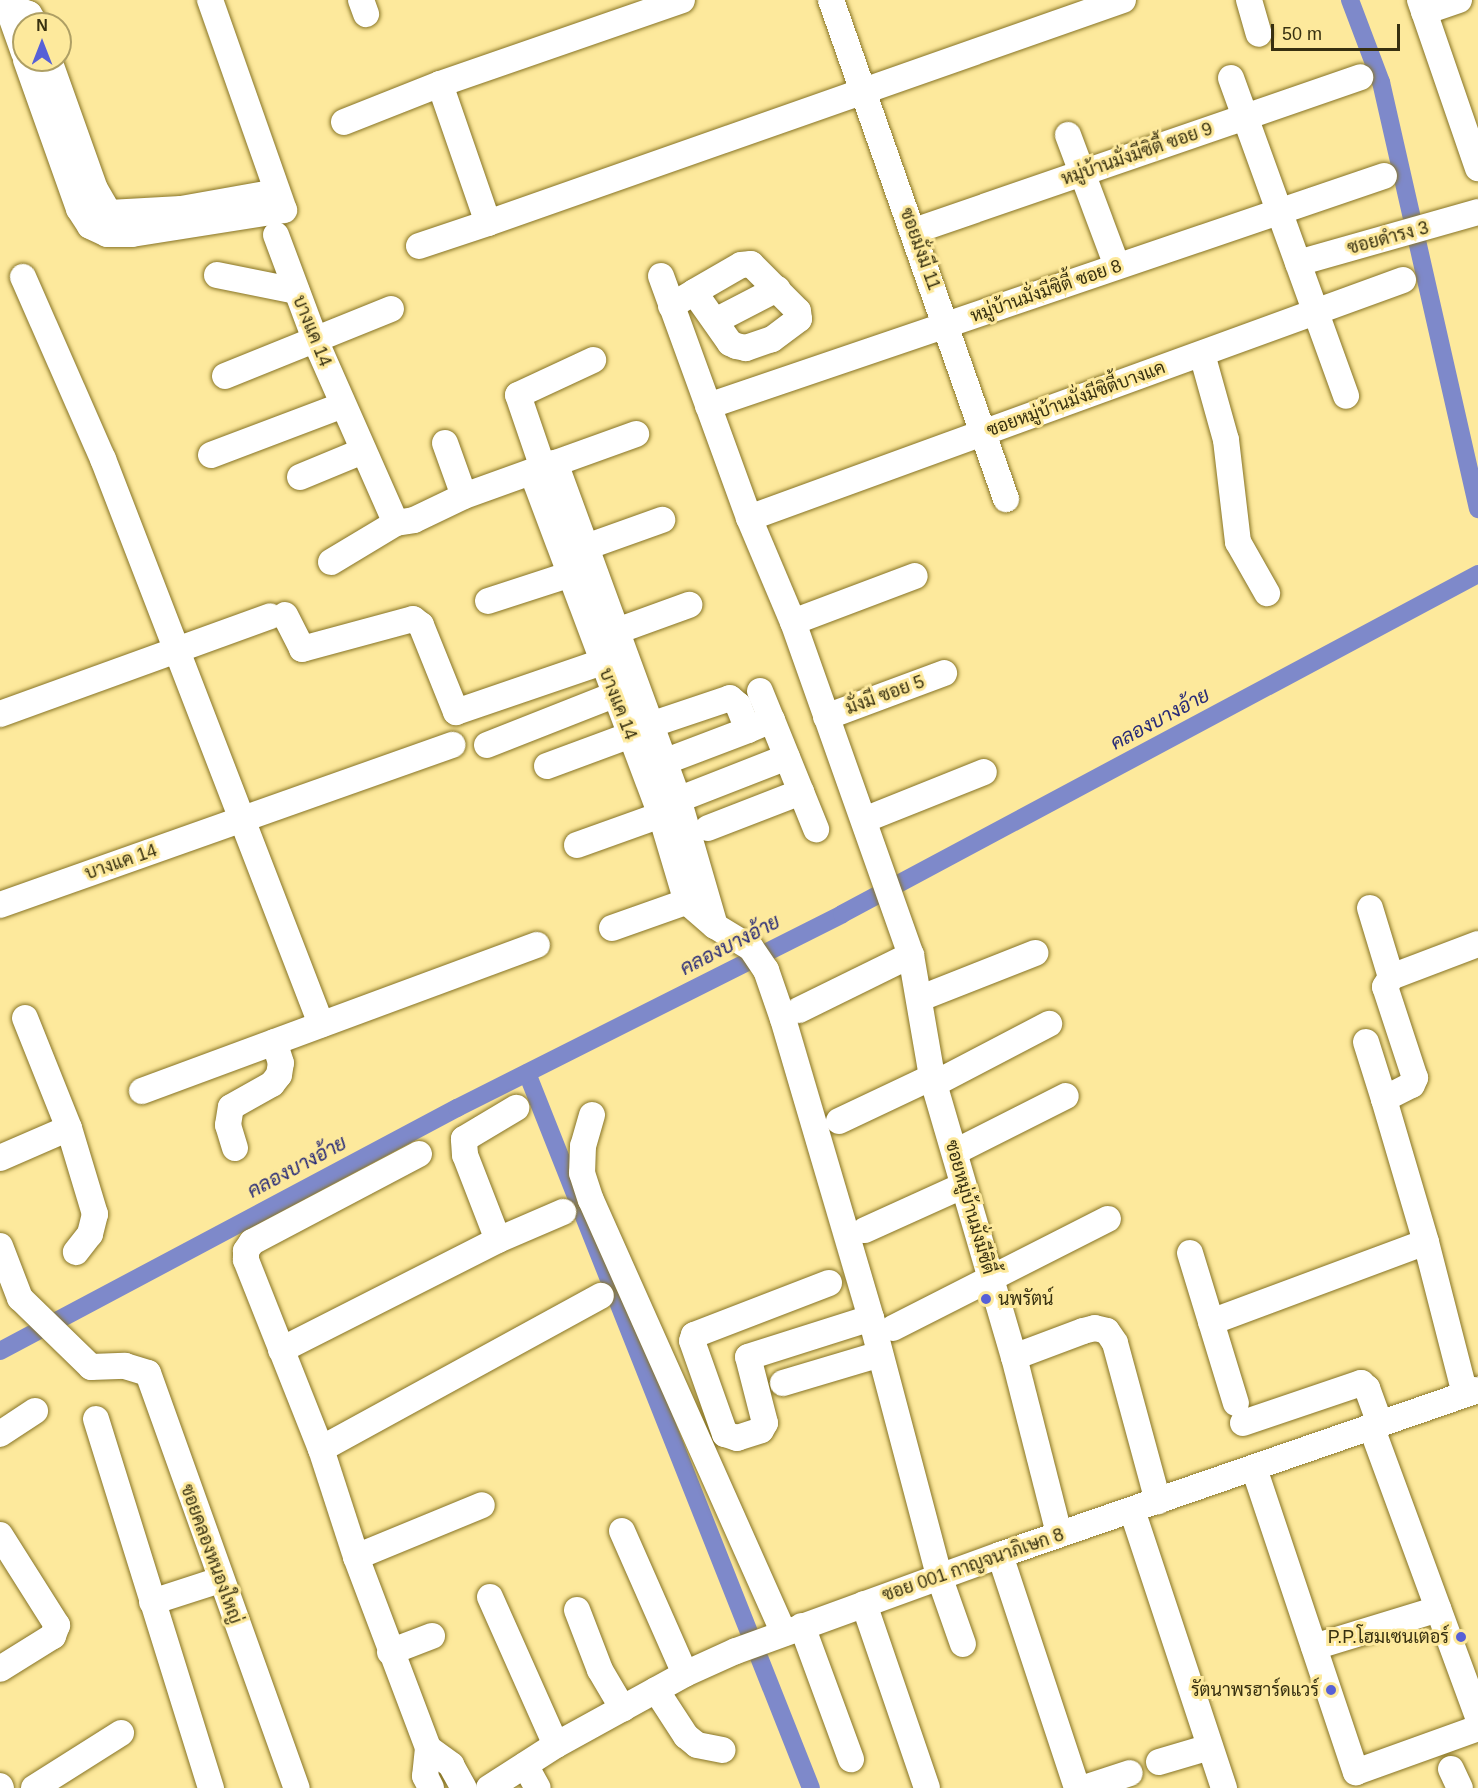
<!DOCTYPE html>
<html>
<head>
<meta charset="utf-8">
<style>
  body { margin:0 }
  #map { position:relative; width:1478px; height:1788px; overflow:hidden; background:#fde99c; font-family:Helvetica,Sarabun,sans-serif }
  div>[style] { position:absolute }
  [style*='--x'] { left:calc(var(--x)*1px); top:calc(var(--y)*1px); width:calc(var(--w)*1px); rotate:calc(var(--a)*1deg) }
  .canal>* { height:18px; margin:-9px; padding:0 9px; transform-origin:9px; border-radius:9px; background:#7e89ca }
  .roads { filter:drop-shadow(0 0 2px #877426) drop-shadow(0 0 2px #877426) }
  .minor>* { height:26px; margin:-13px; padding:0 13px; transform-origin:13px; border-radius:13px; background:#fff }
  .dots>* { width:16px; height:16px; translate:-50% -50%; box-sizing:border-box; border:3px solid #fde99c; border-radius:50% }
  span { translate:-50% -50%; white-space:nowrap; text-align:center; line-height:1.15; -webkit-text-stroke:6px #fde99c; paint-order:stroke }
  .street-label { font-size:18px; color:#373010 }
  .poi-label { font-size:18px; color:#373010 }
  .left { translate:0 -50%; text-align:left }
  .right { translate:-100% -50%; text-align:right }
  .water-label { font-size:20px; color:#282a77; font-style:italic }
  .north { position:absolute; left:12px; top:12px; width:60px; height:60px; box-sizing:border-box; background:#fde99c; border:2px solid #ae9f64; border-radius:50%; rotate:0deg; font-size:16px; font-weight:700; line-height:24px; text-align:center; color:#373010 }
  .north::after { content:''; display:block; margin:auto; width:21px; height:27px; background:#5760d7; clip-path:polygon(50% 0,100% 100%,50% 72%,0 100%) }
  .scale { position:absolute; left:1271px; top:24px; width:129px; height:27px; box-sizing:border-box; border:3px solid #373010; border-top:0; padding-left:8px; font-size:18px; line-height:21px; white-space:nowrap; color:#373010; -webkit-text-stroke:4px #fde99c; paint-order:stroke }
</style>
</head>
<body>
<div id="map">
  <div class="canal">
    <i style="--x:1350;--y:0;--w:88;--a:69.3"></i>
    <i style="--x:1381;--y:82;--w:438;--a:77.2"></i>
    <i style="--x:527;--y:1073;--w:769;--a:68.34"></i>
    <i style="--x:0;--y:1351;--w:518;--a:-28"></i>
    <i style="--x:457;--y:1108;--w:431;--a:-26.7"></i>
    <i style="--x:842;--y:914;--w:721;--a:-28.13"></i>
  </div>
  <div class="roads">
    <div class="minor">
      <i style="--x:361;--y:0;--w:15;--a:70"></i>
      <i style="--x:831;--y:0;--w:529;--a:70.67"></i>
      <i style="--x:1249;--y:0;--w:35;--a:74"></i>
      <i style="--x:1420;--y:0;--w:178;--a:71"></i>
      <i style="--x:0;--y:3;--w:31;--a:21"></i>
      <i style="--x:29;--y:14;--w:12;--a:59"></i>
      <i style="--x:8;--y:8;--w:48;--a:70.4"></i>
      <i style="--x:1424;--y:12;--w:37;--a:-19"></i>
      <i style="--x:26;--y:60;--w:158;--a:70.4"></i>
      <i style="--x:79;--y:209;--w:20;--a:57"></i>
      <i style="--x:90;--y:226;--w:19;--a:25"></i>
      <i style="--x:107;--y:234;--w:25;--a:0"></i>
      <i style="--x:132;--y:234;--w:154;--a:-9"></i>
      <i style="--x:284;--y:210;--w:223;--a:-109.4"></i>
      <i style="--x:49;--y:60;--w:137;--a:70.4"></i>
      <i style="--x:95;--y:189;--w:28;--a:60"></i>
      <i style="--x:109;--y:213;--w:72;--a:-3.2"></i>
      <i style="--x:181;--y:209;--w:97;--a:-10"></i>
      <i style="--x:1231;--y:78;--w:338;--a:70.1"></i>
      <i style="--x:344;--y:122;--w:103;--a:-21.6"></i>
      <i style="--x:440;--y:84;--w:256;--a:-19.1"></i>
      <i style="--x:1068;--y:135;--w:140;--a:69.5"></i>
      <i style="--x:488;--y:223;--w:673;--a:-19.35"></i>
      <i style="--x:914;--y:231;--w:472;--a:-19"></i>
      <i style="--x:276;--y:235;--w:114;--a:69.5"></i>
      <i style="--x:316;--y:342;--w:198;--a:66.2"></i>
      <i style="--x:396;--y:523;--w:18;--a:-9"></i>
      <i style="--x:414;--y:520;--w:55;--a:-25.6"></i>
      <i style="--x:464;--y:496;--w:183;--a:-19.8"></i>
      <i style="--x:419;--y:246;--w:73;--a:-18.4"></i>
      <i style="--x:488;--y:223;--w:147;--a:-109.1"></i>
      <i style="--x:1298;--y:263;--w:187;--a:-15.8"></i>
      <i style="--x:217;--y:275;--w:81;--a:11.4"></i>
      <i style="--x:661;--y:276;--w:258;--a:70"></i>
      <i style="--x:749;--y:518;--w:113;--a:67.1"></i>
      <i style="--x:793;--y:622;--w:353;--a:70.5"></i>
      <i style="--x:911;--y:955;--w:124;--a:80.2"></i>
      <i style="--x:932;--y:1077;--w:292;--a:73.7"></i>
      <i style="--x:1014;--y:1357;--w:183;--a:75.7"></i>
      <i style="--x:23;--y:277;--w:199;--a:66.3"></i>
      <i style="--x:103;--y:459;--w:606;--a:68.9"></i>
      <i style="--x:671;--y:306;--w:27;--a:-31"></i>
      <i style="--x:694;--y:292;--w:54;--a:-29.9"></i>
      <i style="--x:741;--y:265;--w:10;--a:-6"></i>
      <i style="--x:751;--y:264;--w:66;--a:45"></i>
      <i style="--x:798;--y:311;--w:8;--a:83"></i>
      <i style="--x:799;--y:319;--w:34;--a:143"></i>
      <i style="--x:772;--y:339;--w:28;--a:161"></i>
      <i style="--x:746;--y:348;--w:10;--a:-169"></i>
      <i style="--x:736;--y:346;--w:7;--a:-153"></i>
      <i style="--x:730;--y:343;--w:62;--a:-125.2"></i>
      <i style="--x:717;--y:320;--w:68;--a:-27.3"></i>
      <i style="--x:1202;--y:354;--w:89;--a:74.4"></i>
      <i style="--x:1226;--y:440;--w:103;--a:83.3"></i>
      <i style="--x:1238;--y:542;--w:59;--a:60.4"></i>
      <i style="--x:225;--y:376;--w:179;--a:-22"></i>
      <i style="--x:708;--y:406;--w:714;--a:-18.79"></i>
      <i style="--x:445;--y:443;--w:56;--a:70.3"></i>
      <i style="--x:211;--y:455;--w:141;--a:-20.7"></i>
      <i style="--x:543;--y:468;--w:77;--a:-108.9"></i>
      <i style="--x:518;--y:395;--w:83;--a:-25"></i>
      <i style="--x:532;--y:472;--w:366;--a:69.4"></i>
      <i style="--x:661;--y:815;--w:91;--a:73.4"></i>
      <i style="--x:687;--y:902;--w:37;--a:41"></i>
      <i style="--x:715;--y:926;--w:132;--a:-106.2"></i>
      <i style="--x:678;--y:799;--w:358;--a:-110.1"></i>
      <i style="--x:300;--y:477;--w:68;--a:-22.4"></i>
      <i style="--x:749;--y:518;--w:696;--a:-20"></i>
      <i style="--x:586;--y:547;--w:81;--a:-19.6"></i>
      <i style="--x:331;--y:562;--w:76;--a:-31"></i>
      <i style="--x:488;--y:601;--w:87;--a:-18"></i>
      <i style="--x:285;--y:615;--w:38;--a:63"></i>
      <i style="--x:302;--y:649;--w:115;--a:-15.1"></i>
      <i style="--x:413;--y:619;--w:10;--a:37"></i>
      <i style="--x:421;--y:625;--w:94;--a:68.1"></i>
      <i style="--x:456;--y:712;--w:154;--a:-18.9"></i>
      <i style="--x:793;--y:622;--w:130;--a:-20.7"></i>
      <i style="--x:617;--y:631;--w:77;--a:-19.9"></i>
      <i style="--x:760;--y:691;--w:31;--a:68"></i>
      <i style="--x:0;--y:714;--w:287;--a:-19.9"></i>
      <i style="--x:826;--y:717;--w:126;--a:-20.4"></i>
      <i style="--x:650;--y:725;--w:84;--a:-18.6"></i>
      <i style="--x:730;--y:698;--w:11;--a:41"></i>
      <i style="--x:738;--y:705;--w:27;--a:68"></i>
      <i style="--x:748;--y:730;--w:26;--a:-23"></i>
      <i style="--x:772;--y:720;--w:118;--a:68"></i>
      <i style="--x:487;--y:745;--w:153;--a:-21.5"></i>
      <i style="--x:677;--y:757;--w:76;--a:-20.8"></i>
      <i style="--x:547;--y:766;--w:90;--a:-20.3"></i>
      <i style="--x:690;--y:795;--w:104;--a:-21.4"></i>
      <i style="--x:864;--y:820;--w:129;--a:-21.8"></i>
      <i style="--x:708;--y:828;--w:100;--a:-21.2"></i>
      <i style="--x:577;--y:845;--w:89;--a:-19.7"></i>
      <i style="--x:0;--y:905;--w:480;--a:-19.5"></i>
      <i style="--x:1370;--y:908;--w:72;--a:73.1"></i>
      <i style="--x:715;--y:926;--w:42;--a:31.4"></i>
      <i style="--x:751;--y:948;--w:27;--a:56"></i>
      <i style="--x:766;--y:970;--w:52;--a:70.9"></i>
      <i style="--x:783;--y:1019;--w:312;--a:73.6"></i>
      <i style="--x:871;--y:1318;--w:267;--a:75.2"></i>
      <i style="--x:939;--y:1576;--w:72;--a:70.6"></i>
      <i style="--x:612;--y:928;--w:96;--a:-19.4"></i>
      <i style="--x:921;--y:998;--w:123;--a:-21.5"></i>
      <i style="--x:799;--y:1010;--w:125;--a:-26.2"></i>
      <i style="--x:25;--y:1018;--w:118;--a:68.2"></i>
      <i style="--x:69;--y:1128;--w:90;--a:73.2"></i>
      <i style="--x:95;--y:1214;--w:21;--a:104"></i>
      <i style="--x:90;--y:1234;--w:23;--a:128"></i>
      <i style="--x:1366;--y:1042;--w:60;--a:72.5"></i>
      <i style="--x:934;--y:1084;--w:130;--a:-27.6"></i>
      <i style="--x:142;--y:1091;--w:421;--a:-20.3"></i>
      <i style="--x:592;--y:1115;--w:32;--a:106"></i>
      <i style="--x:583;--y:1146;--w:27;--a:92"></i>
      <i style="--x:582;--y:1173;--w:28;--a:72"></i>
      <i style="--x:591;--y:1200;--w:474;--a:66"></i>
      <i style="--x:839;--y:1121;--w:103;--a:-25.3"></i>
      <i style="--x:235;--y:1148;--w:24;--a:-107"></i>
      <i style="--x:228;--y:1125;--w:18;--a:-81"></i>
      <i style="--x:231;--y:1107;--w:47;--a:-29.3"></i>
      <i style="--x:272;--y:1084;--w:11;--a:-52"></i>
      <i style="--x:279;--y:1075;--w:12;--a:-81"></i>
      <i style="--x:281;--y:1063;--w:22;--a:-108"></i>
      <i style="--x:955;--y:1152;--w:124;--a:-26.8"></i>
      <i style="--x:419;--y:1154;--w:189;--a:152.2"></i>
      <i style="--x:252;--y:1242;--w:11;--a:124"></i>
      <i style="--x:246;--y:1251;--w:9;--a:90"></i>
      <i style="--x:246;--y:1260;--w:203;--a:68.4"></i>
      <i style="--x:321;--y:1449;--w:114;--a:72"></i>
      <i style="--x:356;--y:1557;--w:204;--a:69.3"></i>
      <i style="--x:428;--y:1748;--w:28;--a:96"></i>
      <i style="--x:425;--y:1776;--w:13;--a:63"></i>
      <i style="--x:0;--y:1158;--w:75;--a:-23.5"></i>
      <i style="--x:865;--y:1230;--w:107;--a:-24.4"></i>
      <i style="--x:498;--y:1240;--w:71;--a:-23.3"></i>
      <i style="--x:0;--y:1246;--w:56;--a:69"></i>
      <i style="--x:20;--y:1298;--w:99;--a:44.2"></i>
      <i style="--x:91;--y:1367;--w:34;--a:-2"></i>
      <i style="--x:125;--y:1366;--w:24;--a:17"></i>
      <i style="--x:148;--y:1373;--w:441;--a:70.3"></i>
      <i style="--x:1190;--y:1253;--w:157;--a:73"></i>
      <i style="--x:829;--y:1283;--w:145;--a:158.9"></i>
      <i style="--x:694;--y:1335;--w:6;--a:108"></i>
      <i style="--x:692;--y:1341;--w:99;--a:70.5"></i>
      <i style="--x:725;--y:1434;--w:13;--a:18"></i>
      <i style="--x:737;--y:1438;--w:25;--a:-18"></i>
      <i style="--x:761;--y:1430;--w:8;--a:-60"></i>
      <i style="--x:765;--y:1423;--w:68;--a:-104.4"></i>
      <i style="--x:748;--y:1357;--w:129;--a:-17.6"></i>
      <i style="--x:1211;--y:1322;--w:229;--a:-20.4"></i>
      <i style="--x:893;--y:1328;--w:241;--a:-26.9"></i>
      <i style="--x:281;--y:1350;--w:243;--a:-26.9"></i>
      <i style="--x:498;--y:1240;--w:91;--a:-111.2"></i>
      <i style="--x:465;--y:1155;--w:16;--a:-94"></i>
      <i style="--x:464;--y:1139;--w:61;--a:-30.8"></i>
      <i style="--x:1014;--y:1357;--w:74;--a:-20.6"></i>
      <i style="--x:1083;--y:1331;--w:12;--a:-14"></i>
      <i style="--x:1095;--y:1328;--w:12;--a:14"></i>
      <i style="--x:1107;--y:1331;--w:14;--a:56"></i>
      <i style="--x:1115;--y:1343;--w:164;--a:74.8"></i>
      <i style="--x:783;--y:1383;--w:101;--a:-16.6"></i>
      <i style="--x:1465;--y:1394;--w:157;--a:-104.4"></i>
      <i style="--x:1426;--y:1242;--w:149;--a:-106.4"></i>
      <i style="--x:1384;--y:1099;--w:31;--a:-27"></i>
      <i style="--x:1412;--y:1085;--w:8;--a:-67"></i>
      <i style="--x:1415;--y:1078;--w:96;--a:-108.2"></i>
      <i style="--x:1385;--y:987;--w:12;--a:-59"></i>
      <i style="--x:1391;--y:977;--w:93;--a:-20.8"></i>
      <i style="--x:96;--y:1419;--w:387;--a:72.7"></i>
      <i style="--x:1243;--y:1423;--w:125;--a:-18.7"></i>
      <i style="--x:1361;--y:1383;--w:8;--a:40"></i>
      <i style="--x:1367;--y:1388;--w:37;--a:70"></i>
      <i style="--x:1371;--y:1426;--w:310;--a:69.8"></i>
      <i style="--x:0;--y:1434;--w:42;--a:-33.3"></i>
      <i style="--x:321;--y:1449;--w:319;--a:-28.7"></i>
      <i style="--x:1254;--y:1468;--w:321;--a:71.5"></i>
      <i style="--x:1356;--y:1772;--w:130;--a:-19.8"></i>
      <i style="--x:1132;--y:1510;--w:293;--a:71.7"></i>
      <i style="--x:622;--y:1531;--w:156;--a:66.2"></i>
      <i style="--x:0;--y:1535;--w:107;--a:57.7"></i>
      <i style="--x:57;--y:1625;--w:12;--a:110"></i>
      <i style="--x:53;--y:1636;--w:62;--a:148.1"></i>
      <i style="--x:1000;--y:1555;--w:245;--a:71.7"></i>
      <i style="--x:356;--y:1557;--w:136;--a:-22.4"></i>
      <i style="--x:490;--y:1597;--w:162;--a:66"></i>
      <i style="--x:152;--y:1602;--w:71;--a:-17.9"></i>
      <i style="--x:864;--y:1604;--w:194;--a:71.1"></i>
      <i style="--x:577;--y:1610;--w:64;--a:69"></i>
      <i style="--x:600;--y:1670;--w:45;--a:59.5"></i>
      <i style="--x:802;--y:1626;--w:142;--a:69.8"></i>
      <i style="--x:1314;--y:1647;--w:130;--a:-17"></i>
      <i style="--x:390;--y:1652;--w:45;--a:-20.9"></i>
      <i style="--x:656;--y:1690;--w:55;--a:56.9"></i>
      <i style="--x:686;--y:1736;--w:14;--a:39"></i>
      <i style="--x:697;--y:1745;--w:26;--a:11"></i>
      <i style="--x:428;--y:1748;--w:29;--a:36"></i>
      <i style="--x:451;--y:1765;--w:26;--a:61"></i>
      <i style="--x:1159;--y:1762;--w:53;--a:-16.4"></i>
      <i style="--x:525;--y:1765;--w:26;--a:61"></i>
      <i style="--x:1451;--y:1769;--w:21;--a:65"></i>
      <i style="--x:0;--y:1786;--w:2;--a:63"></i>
      <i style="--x:34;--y:1788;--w:103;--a:-32.3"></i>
      <i style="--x:489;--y:1788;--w:80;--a:-32.7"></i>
      <i style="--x:556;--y:1745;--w:147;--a:-28.8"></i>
      <i style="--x:685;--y:1674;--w:56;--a:-24.3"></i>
      <i style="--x:736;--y:1651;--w:281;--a:-20"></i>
      <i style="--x:1000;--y:1555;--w:506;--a:-19.04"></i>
      <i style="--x:1084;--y:1788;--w:48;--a:-18.1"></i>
    </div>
  </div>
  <div class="dots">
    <i style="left:986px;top:1299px;background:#5760d7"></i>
    <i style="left:1461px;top:1637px;background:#5760d7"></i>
    <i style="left:1331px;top:1690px;background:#5760d7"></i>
  </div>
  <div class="street-label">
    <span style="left:1137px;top:154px;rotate:-19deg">หมู่บ้านมั่งมีซิตี้ ซอย 9</span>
    <span style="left:1388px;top:238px;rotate:-15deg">ซอยดำรง 3</span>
    <span style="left:920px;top:249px;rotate:70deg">ซอยมั่งมี 11</span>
    <span style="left:1046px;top:291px;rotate:-19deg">หมู่บ้านมั่งมีซิตี้ ซอย 8</span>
    <span style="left:312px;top:331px;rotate:68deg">บางแค 14</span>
    <span style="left:1076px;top:399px;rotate:-20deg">ซอยหมู่บ้านมั่งมีซิตี้บางแค</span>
    <span style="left:885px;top:695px;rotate:-20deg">มั่งมี ซอย 5</span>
    <span style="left:618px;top:704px;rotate:69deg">บางแค 14</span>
    <span style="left:121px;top:862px;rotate:-19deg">บางแค 14</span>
    <span style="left:970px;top:1207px;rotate:74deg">ซอยหมู่บ้านมั่งมีซิตี้</span>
    <span style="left:211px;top:1554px;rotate:70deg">ซอยคลองหนองใหญ่</span>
    <span style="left:973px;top:1565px;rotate:-19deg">ซอย 001 กาญจนาภิเษก 8</span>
  </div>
  <div class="poi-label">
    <span class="left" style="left:998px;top:1299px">นพรัตน์</span>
    <span class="right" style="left:1449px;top:1637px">P.P.โฮมเซนเตอร์</span>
    <span class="right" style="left:1319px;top:1690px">รัตนาพรฮาร์ดแวร์</span>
  </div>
  <div class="water-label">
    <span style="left:1160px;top:719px;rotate:-28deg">คลองบางอ้าย</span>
    <span style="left:730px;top:945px;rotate:-27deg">คลองบางอ้าย</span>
    <span style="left:297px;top:1167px;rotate:-28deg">คลองบางอ้าย</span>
  </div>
  <div class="north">N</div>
  <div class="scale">50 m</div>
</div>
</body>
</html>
